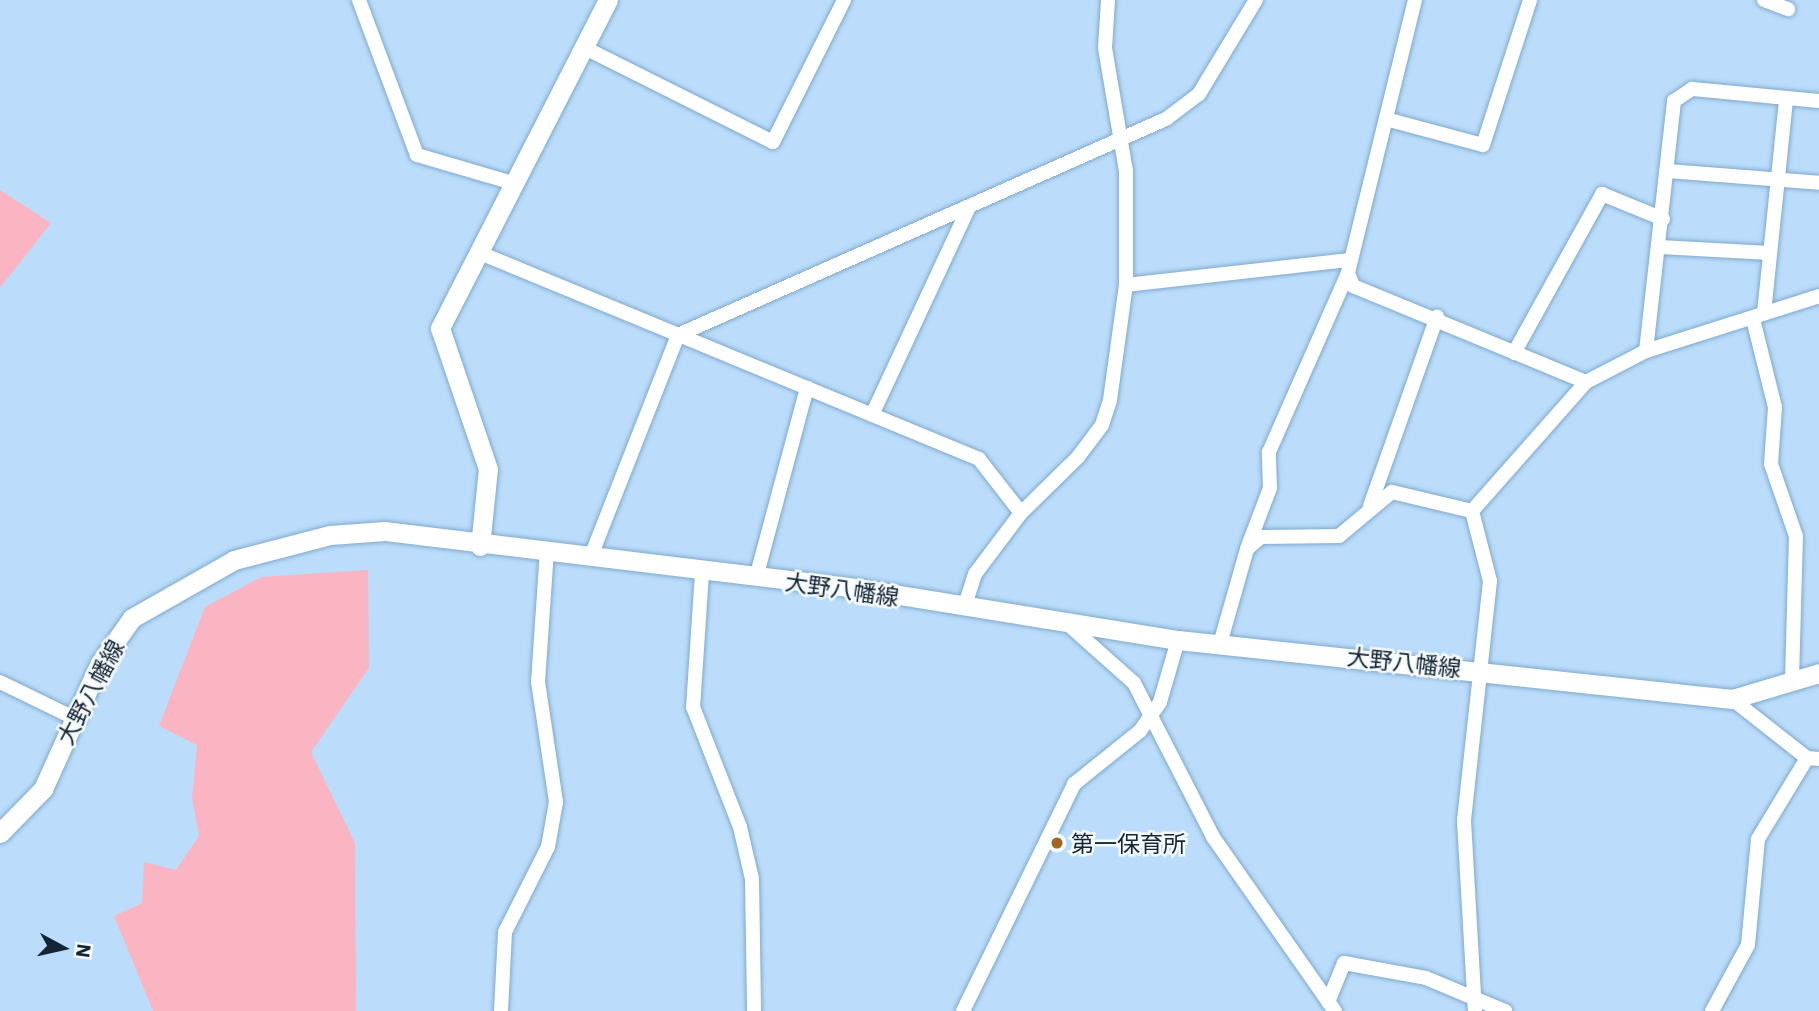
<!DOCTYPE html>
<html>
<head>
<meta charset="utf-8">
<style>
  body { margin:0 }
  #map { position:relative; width:1819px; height:1011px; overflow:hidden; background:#bbddfb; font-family:"IBM Plex Sans","Noto Sans JP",sans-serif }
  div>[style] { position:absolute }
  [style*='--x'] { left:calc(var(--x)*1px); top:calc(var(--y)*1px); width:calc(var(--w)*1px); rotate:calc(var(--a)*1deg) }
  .green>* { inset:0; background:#fab4c2 }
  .roads { filter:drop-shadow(0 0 2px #80a9cd) drop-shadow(0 0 2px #80a9cd) }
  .street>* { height:14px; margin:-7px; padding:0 7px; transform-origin:7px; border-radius:7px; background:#fff }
  .secondary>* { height:19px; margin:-9.5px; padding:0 9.5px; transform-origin:9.5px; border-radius:9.5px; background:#fff }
  .dots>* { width:19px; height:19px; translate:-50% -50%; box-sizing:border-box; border:4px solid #f5fafd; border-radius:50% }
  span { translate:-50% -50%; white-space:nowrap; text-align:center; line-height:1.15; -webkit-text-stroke:5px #f5fafd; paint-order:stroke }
  .street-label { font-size:23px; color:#152533 }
  .poi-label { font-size:23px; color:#152533 }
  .left { translate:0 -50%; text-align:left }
  .north { position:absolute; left:28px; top:913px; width:70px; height:70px; -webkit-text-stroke:5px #f5fafd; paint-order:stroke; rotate:98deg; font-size:19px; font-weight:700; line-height:28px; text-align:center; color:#152533 }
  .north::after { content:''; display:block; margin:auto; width:24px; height:32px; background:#152533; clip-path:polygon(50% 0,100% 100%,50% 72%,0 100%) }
</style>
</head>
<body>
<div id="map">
  <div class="green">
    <i style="clip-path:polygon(0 190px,51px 223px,0 288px)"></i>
    <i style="clip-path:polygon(368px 570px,369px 668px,311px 752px,355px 843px,356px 1011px,153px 1011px,114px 916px,142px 903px,144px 862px,176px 870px,199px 836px,192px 798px,197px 745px,159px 726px,205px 607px,261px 577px)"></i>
  </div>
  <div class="roads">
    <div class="street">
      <i style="--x:359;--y:0;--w:165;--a:69.5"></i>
      <i style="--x:417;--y:155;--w:103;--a:16.3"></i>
      <i style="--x:1415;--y:0;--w:281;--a:103.8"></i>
      <i style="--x:1348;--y:273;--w:14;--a:69"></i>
      <i style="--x:1353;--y:286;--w:252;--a:22.4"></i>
      <i style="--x:1764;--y:0;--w:26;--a:21"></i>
      <i style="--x:585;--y:48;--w:210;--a:26.6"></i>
      <i style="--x:773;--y:142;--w:159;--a:-63.4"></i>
      <i style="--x:1386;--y:119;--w:100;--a:15"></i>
      <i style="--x:1483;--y:145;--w:152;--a:-72"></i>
      <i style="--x:1668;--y:171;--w:151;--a:4.5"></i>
      <i style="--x:1660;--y:247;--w:110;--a:3.1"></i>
      <i style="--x:480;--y:253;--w:540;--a:22.43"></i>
      <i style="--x:979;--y:459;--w:68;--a:52.1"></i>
      <i style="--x:1126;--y:285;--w:225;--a:-6.4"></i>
      <i style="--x:1764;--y:313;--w:214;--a:-84.1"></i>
      <i style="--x:1753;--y:319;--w:91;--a:76"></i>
      <i style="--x:1775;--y:407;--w:57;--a:94"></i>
      <i style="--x:1771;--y:464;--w:76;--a:70.9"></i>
      <i style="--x:1796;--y:536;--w:146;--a:91.6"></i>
      <i style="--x:1646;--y:351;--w:252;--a:-83.6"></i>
      <i style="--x:1674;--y:101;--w:22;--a:-34"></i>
      <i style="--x:1692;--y:89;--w:128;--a:5.4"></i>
      <i style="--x:1514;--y:353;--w:182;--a:-61"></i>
      <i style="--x:1602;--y:194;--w:66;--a:22.3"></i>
      <i style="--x:872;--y:415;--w:230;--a:-65"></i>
      <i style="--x:1370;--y:506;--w:201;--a:-70.5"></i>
      <i style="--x:1472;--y:511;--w:72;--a:75.6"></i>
      <i style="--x:1490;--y:581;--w:241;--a:96.2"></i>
      <i style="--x:1464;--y:821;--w:190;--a:86.7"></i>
      <i style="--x:1472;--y:511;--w:172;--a:-48.5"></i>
      <i style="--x:1586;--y:382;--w:68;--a:-27.3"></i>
      <i style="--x:1646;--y:351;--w:182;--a:-17.6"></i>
      <i style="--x:1248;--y:546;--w:62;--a:-69.2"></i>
      <i style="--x:1270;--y:488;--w:36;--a:-92"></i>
      <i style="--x:1269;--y:452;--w:196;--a:-66.2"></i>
      <i style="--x:591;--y:556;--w:238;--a:-68.5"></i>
      <i style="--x:678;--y:335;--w:534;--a:-23.88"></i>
      <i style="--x:1166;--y:119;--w:41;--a:-37.1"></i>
      <i style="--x:1199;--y:94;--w:110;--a:-58.8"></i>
      <i style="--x:702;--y:573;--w:134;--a:93.8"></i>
      <i style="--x:693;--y:707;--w:129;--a:68.6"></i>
      <i style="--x:740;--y:827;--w:53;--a:77"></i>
      <i style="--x:752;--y:879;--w:132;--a:89.1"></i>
      <i style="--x:756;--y:578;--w:197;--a:-75"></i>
      <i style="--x:964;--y:608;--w:36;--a:-72"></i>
      <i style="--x:975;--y:574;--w:76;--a:-53"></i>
      <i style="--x:1021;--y:513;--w:80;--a:-44.5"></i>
      <i style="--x:1078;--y:457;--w:40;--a:-53"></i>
      <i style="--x:1102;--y:425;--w:26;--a:-72"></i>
      <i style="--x:1110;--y:400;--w:116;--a:-82.1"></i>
      <i style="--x:1126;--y:285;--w:114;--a:-90"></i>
      <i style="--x:1126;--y:171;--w:125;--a:-99.7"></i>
      <i style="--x:1105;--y:48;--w:48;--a:-86.4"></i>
      <i style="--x:1071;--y:627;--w:84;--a:41.6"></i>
      <i style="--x:1134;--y:683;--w:173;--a:62.8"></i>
      <i style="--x:1213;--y:837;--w:213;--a:55"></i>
      <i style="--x:1220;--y:644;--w:99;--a:-74.1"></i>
      <i style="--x:1247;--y:549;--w:18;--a:-41"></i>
      <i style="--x:1261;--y:537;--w:78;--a:-0.7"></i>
      <i style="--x:1339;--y:536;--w:69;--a:-39.7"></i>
      <i style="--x:1392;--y:492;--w:82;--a:13.4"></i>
      <i style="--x:0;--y:682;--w:80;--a:25.9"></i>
      <i style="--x:1732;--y:699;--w:95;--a:38.2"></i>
      <i style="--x:1807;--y:758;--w:12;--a:5"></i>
      <i style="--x:1328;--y:1002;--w:42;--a:-67.7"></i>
      <i style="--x:1344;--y:963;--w:83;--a:10.4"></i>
      <i style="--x:1426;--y:978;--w:86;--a:22.7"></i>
      <i style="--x:501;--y:1011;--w:79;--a:-87.1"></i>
      <i style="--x:505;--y:932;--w:95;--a:-63.2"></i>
      <i style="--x:548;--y:847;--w:46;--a:-79.9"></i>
      <i style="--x:556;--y:802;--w:121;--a:-98.5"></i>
      <i style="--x:538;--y:682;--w:131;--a:-86.1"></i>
      <i style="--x:963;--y:1011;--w:253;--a:-63.9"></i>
      <i style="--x:1074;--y:784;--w:85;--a:-38.8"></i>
      <i style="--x:1140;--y:731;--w:35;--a:-55"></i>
      <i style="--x:1160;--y:702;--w:65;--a:-73.8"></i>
      <i style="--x:1712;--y:1011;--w:75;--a:-61.4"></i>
      <i style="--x:1748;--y:945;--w:106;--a:-84.6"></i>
      <i style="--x:1758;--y:839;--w:95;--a:-58.8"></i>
    </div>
    <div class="secondary">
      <i style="--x:480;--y:546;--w:77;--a:-84.1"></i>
      <i style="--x:488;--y:469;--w:149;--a:-108.8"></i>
      <i style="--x:440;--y:328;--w:369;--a:-62.9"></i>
      <i style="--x:0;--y:833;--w:62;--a:-45.7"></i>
      <i style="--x:43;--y:789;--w:138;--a:-65.7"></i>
      <i style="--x:100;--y:663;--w:55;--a:-54.6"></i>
      <i style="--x:132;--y:618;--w:117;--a:-29.6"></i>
      <i style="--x:234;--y:560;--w:99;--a:-14.6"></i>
      <i style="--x:330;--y:535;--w:55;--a:-4.2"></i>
      <i style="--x:385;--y:531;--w:481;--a:6.9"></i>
      <i style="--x:862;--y:589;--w:320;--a:9.2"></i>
      <i style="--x:1178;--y:640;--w:557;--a:6.08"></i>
      <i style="--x:1732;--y:699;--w:91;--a:-16.6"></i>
    </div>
  </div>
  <div class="dots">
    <i style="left:1057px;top:843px;background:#9f6624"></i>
  </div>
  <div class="street-label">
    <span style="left:842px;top:589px;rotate:8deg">大野八幡線</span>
    <span style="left:1404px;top:662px;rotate:6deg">大野八幡線</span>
    <span style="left:90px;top:692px;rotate:-62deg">大野八幡線</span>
  </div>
  <div class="poi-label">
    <span class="left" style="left:1071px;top:843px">第一保育所</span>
  </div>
  <div class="north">N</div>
</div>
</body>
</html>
